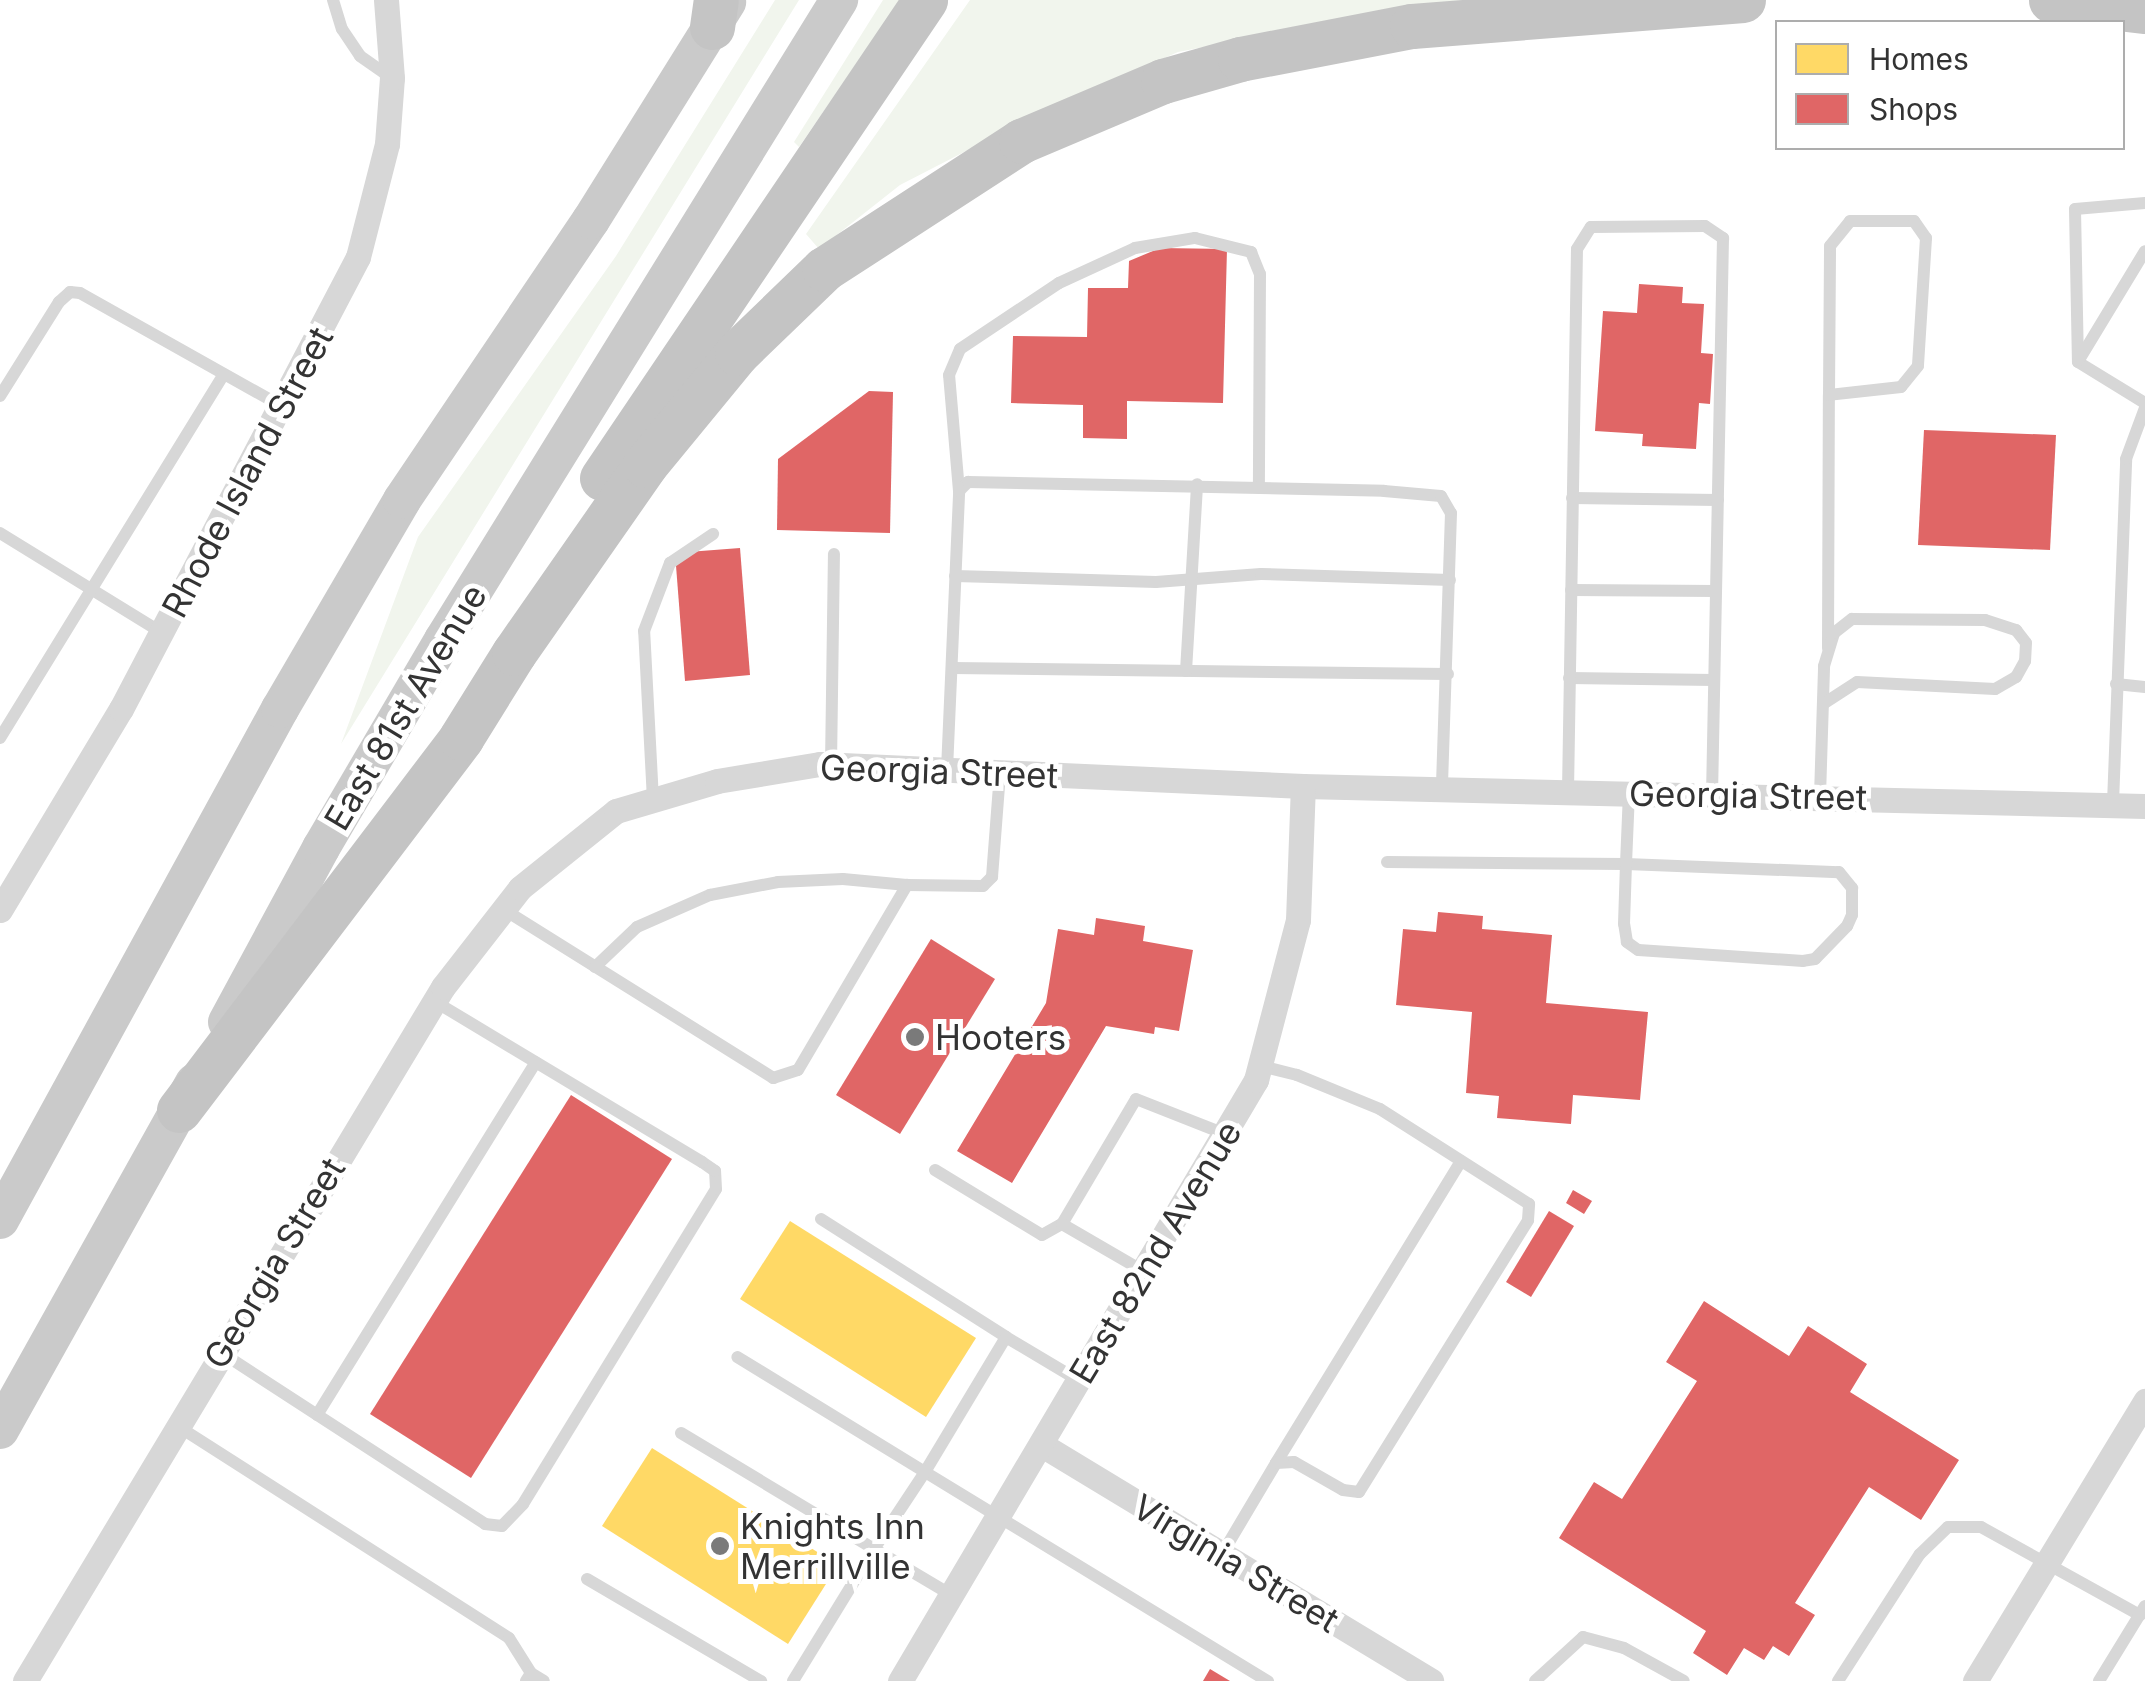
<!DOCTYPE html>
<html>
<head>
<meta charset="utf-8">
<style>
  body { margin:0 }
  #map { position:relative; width:2145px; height:1681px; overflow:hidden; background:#fff; font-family:Inter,sans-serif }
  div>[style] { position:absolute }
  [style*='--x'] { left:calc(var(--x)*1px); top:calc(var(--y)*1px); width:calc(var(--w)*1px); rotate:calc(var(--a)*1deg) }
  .green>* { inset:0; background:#f1f5ed }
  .homes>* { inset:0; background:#ffd966 }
  .shops>* { inset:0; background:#e06666 }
  .lane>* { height:12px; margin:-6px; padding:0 6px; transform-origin:6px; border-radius:6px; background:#d7d7d7 }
  .street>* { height:25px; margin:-12.5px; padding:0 12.5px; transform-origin:12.5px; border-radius:12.5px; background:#d7d7d7 }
  .primary>* { height:38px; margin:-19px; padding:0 19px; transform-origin:19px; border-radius:19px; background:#cacaca }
  .highway>* { height:45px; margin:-22.5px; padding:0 22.5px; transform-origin:22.5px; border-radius:22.5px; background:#c4c4c4 }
  .dots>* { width:28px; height:28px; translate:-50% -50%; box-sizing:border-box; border:5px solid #fff; border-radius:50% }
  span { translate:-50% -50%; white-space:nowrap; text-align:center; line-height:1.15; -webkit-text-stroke:10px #fff; paint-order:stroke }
  .street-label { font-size:35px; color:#333 }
  .poi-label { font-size:35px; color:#333 }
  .left { translate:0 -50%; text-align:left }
  .legend { position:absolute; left:1775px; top:20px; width:350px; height:130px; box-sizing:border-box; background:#fff; border:2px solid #adadad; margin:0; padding:12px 18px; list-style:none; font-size:30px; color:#333 }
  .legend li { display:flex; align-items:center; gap:20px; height:50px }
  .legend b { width:50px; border:2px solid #adadad }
</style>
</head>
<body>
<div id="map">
  <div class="green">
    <i style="clip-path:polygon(775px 0,799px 0,341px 744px,418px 537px,616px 256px)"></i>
    <i style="clip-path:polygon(883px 0,900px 0,799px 147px,794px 142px)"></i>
    <i style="clip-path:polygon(970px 0,1497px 0,1369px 15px,1178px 52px,1044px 111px,900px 185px,819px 249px,806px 234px)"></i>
  </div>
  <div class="homes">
    <i style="clip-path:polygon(790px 1221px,976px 1338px,926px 1417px,740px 1299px)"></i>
    <i style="clip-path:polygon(652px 1448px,838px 1565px,788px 1644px,602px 1526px)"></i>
  </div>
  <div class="shops">
    <i style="clip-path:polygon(1160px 248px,1227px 249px,1223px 403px,1127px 401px,1127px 439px,1083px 438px,1083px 405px,1011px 403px,1013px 336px,1087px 337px,1088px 288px,1128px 288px,1129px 261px)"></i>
    <i style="clip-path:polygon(1639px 284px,1683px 287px,1682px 303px,1704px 304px,1701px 353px,1713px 354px,1710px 404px,1699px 403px,1696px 449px,1642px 446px,1643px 434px,1595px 431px,1603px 311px,1637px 313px)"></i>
    <i style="clip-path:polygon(869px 391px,893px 392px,890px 533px,777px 530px,778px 459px)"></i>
    <i style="clip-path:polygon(1924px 430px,2056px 435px,2050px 550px,1918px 545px)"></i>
    <i style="clip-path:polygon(740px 548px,750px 675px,685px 681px,675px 553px)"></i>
    <i style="clip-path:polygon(1438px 912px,1483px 916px,1482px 929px,1552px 935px,1546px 1003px,1648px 1012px,1640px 1100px,1573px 1095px,1571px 1124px,1497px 1118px,1499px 1096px,1466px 1093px,1472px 1012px,1396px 1005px,1403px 929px,1436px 932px)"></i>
    <i style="clip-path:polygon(1096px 918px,1145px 926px,1143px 941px,1193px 950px,1179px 1031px,1155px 1027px,1154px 1034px,1106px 1026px,1012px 1183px,957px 1151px,1046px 1003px,1058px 929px,1094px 935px)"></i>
    <i style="clip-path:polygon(931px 939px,995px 979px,900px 1134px,836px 1095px)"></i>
    <i style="clip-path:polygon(571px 1095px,672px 1159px,471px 1478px,370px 1414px)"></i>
    <i style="clip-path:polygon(1573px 1190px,1592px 1201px,1584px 1214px,1566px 1203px)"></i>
    <i style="clip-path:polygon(1549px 1211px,1574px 1226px,1531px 1297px,1506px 1282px)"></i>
    <i style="clip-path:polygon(1704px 1301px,1789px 1356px,1808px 1326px,1867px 1364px,1850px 1392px,1959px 1460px,1921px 1520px,1869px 1487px,1795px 1603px,1815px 1615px,1789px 1656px,1773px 1646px,1764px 1660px,1744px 1648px,1727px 1675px,1693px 1653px,1706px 1631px,1559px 1538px,1594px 1482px,1622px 1499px,1697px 1381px,1666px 1362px)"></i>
    <i style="clip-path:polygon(1210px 1669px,1230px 1681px,1203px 1681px)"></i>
  </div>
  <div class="lane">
    <i style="--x:333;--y:0;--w:30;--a:73"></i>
    <i style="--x:342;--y:29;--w:32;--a:56"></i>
    <i style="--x:360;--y:56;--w:39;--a:35"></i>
    <i style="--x:2145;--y:203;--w:70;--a:175.1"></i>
    <i style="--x:2075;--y:209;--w:153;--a:88.9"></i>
    <i style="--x:2078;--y:362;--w:79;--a:31.5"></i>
    <i style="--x:2079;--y:360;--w:127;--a:-58.8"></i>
    <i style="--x:0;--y:396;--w:111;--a:-57.9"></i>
    <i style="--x:59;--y:302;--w:15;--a:-42"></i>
    <i style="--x:70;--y:292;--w:10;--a:6"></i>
    <i style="--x:80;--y:293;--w:231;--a:29.3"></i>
    <i style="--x:959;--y:491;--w:116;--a:-94.9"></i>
    <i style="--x:949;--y:375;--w:28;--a:-67"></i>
    <i style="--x:960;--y:349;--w:119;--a:-33.7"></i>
    <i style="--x:1059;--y:283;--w:84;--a:-24.7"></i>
    <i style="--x:1135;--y:248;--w:61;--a:-9.5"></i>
    <i style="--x:1195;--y:238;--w:58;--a:14"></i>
    <i style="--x:1251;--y:252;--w:24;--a:68"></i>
    <i style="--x:1260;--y:274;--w:213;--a:90.3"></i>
    <i style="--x:1572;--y:498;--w:146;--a:0.8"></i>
    <i style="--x:0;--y:533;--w:189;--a:31.6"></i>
    <i style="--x:955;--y:576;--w:201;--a:1.7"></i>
    <i style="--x:1156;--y:582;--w:105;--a:-4.4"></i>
    <i style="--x:1261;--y:574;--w:189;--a:1.8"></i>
    <i style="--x:1571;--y:590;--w:145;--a:0.4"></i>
    <i style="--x:1828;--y:648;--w:253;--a:-89.8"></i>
    <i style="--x:1829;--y:395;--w:149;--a:-89.6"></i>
    <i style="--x:1830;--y:246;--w:32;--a:-51"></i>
    <i style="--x:1850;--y:221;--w:64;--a:0"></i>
    <i style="--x:1914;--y:221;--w:21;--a:55"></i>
    <i style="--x:1926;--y:238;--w:128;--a:93.6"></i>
    <i style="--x:1918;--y:366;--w:27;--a:129"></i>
    <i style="--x:1901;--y:387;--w:72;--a:173.7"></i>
    <i style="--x:952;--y:668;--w:496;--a:0.7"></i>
    <i style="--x:1186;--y:671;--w:187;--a:-86.6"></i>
    <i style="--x:1569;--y:678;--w:145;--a:0.8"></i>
    <i style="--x:2116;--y:684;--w:29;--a:6"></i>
    <i style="--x:0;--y:738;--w:427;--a:-58.4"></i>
    <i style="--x:831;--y:765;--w:211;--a:-89.2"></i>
    <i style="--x:947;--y:770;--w:279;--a:-87.5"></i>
    <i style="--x:959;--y:491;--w:13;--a:-45"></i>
    <i style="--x:968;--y:482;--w:416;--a:1.2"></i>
    <i style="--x:1384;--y:491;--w:57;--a:5"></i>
    <i style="--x:1441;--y:496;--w:20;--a:60"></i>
    <i style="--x:1451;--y:513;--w:276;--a:91.9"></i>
    <i style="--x:1568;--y:791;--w:542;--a:-89.05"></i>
    <i style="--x:1577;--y:249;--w:26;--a:-58"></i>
    <i style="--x:1591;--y:227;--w:114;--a:-0.5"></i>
    <i style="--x:1705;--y:226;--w:22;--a:34"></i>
    <i style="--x:1723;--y:238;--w:556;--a:91.13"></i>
    <i style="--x:1820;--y:796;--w:130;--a:-88.2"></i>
    <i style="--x:1824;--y:666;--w:34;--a:-73"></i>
    <i style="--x:1834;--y:633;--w:23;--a:-38"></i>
    <i style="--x:1852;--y:619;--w:133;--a:0.4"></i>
    <i style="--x:1985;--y:620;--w:33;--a:18"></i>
    <i style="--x:2016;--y:630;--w:16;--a:52"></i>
    <i style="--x:2026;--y:643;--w:18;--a:93"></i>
    <i style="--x:2025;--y:661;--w:18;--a:119"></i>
    <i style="--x:2016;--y:677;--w:24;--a:150"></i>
    <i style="--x:1995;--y:689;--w:138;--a:-177.1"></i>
    <i style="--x:1857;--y:682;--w:40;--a:147.1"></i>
    <i style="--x:653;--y:800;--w:169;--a:-93"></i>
    <i style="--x:644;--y:631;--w:73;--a:-69.1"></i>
    <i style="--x:670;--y:563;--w:52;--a:-34"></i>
    <i style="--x:2113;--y:803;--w:344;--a:-87.8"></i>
    <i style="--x:2126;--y:459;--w:54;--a:-69.6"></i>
    <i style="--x:1387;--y:862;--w:239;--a:0.5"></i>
    <i style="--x:1626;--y:864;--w:213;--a:2.2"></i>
    <i style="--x:1839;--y:872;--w:21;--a:51"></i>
    <i style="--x:1852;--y:888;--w:27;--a:90"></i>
    <i style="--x:1852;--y:915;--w:12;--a:114"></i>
    <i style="--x:1847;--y:926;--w:46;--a:134.1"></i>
    <i style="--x:1815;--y:959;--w:12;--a:171"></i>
    <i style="--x:1803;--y:961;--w:165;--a:-176.2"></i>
    <i style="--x:1638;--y:950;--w:14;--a:-144"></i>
    <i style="--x:1627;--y:942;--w:18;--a:-99"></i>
    <i style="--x:1624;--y:924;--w:60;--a:-88.1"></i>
    <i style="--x:1626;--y:864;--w:71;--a:-87.6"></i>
    <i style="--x:503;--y:909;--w:319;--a:32"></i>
    <i style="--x:773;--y:1078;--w:26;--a:-18"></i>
    <i style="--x:798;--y:1070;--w:215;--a:-59.5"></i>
    <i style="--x:907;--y:885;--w:76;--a:0.8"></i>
    <i style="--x:983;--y:886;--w:13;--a:-45"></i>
    <i style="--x:992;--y:877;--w:105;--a:-85.6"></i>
    <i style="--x:595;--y:967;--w:58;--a:-43.6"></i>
    <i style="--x:637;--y:927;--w:80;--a:-23.7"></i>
    <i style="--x:710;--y:895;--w:69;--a:-10.8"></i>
    <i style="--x:778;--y:882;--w:65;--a:-2.6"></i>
    <i style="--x:843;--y:879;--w:64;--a:5.4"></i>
    <i style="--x:935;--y:1170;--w:125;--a:31.3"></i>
    <i style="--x:1042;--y:1235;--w:23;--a:-29"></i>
    <i style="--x:1062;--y:1224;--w:145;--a:-59.4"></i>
    <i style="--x:1136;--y:1099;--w:96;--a:21.5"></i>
    <i style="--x:821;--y:1219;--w:219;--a:32.5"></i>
    <i style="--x:1062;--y:1224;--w:94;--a:30.1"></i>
    <i style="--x:222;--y:1353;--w:314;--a:33"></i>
    <i style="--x:485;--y:1524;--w:17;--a:7"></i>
    <i style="--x:502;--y:1526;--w:30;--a:-46"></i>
    <i style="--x:523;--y:1504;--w:369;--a:-58.5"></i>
    <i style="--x:716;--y:1189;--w:18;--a:-93"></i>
    <i style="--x:715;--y:1171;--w:16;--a:-145"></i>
    <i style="--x:702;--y:1162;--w:313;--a:-149"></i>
    <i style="--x:1078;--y:1380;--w:84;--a:-149.2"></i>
    <i style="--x:1006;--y:1337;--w:157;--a:121"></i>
    <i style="--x:925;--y:1472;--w:402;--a:31.4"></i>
    <i style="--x:317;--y:1415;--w:415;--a:-58.2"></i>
    <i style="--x:176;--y:1425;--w:395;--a:32.6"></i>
    <i style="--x:509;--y:1638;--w:41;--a:57.8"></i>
    <i style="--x:681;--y:1433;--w:225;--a:31"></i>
    <i style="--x:874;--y:1549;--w:92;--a:-56.5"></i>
    <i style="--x:925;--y:1472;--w:220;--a:-148.5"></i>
    <i style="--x:1276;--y:1463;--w:354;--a:-58.5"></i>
    <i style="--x:1222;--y:1554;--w:106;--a:-59.3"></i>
    <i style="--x:1276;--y:1463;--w:18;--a:-3"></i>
    <i style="--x:1294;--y:1462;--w:56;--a:29.7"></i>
    <i style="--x:1343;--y:1490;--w:16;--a:7"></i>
    <i style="--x:1359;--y:1492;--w:320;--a:-58.1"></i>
    <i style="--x:1528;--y:1220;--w:16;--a:-86"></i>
    <i style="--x:1529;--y:1204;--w:177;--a:-147.5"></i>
    <i style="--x:1380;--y:1109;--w:90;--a:-157.7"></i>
    <i style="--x:1297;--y:1075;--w:38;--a:-166"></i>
    <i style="--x:587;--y:1579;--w:202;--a:30.4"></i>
    <i style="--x:526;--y:1681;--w:9;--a:-58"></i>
    <i style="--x:531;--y:1673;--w:15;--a:32"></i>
    <i style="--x:793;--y:1681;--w:155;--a:-58.5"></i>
    <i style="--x:874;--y:1549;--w:92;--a:30.7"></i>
    <i style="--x:1535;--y:1681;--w:65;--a:-42.5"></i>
    <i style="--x:1583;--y:1637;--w:42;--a:15"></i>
    <i style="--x:1624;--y:1648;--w:68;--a:28.8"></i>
    <i style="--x:1838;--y:1681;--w:151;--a:-57.2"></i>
    <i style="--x:1920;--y:1554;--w:39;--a:-44"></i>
    <i style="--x:1948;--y:1527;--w:33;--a:0"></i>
    <i style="--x:1981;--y:1527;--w:182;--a:29"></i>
    <i style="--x:2099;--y:1681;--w:88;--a:-58.5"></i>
  </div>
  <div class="street">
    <i style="--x:0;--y:910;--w:235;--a:-59"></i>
    <i style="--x:121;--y:709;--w:510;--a:-62.33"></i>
    <i style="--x:358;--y:257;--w:117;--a:-75.6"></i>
    <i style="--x:387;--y:144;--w:66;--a:-85.7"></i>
    <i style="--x:392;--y:78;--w:78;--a:-94.4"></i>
    <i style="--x:1042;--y:1445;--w:455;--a:31.2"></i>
    <i style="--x:25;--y:1681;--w:810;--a:-58.94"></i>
    <i style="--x:443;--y:987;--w:125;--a:-52.1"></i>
    <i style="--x:520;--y:888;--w:123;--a:-38.7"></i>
    <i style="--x:616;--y:811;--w:105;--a:-16.5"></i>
    <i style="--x:717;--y:781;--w:104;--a:-9.4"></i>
    <i style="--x:820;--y:764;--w:484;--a:2.6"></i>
    <i style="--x:1303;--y:786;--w:842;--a:1.36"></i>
    <i style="--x:900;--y:1681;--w:699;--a:-59.36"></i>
    <i style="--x:1256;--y:1080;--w:165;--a:-75.3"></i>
    <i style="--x:1298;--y:920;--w:134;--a:-87.9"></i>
    <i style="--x:1975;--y:1681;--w:328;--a:-58.7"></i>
  </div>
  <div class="primary">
    <i style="--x:227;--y:1022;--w:198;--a:-61.6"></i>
    <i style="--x:321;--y:848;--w:241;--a:-59.6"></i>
    <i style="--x:443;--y:640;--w:753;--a:-58.25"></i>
    <i style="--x:0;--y:1220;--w:583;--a:-61.28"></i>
    <i style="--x:280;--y:709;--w:242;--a:-59.7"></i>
    <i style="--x:402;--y:500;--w:338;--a:-56"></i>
    <i style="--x:591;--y:220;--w:257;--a:-58"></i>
    <i style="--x:0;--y:1430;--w:398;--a:-60.8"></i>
  </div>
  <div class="highway">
    <i style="--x:2051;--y:0;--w:95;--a:6.7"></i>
    <i style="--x:712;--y:27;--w:27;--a:-82"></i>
    <i style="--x:602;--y:478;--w:577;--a:-55.95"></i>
    <i style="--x:179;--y:1110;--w:467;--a:-52.8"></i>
    <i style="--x:461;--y:738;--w:100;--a:-58.1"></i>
    <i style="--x:514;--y:653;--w:229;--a:-55.1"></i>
    <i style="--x:645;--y:465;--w:145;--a:-50.6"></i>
    <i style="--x:737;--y:353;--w:121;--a:-44"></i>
    <i style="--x:824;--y:269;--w:235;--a:-33"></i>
    <i style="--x:1021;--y:141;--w:154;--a:-22.9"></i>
    <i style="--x:1163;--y:81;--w:80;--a:-15.9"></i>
    <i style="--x:1240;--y:59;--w:175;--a:-10.9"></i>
    <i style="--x:1412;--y:26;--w:332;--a:-4.5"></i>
  </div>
  <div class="dots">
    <i style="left:915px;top:1037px;background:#7a7a7a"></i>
    <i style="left:720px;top:1546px;background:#7a7a7a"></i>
  </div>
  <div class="street-label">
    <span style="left:247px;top:472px;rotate:-62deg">Rhode Island Street</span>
    <span style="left:405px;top:707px;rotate:-59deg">East 81st Avenue</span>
    <span style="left:939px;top:771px;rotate:2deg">Georgia Street</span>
    <span style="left:1748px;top:795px;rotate:1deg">Georgia Street</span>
    <span style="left:1155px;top:1252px;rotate:-59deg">East 82nd Avenue</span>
    <span style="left:274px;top:1263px;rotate:-59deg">Georgia Street</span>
    <span style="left:1236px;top:1563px;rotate:31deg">Virginia Street</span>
  </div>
  <div class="poi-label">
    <span class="left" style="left:935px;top:1037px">Hooters</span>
    <span class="left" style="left:740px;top:1546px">Knights Inn<br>Merrillville</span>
  </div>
  <ul class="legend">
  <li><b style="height:28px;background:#ffd966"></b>Homes</li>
  <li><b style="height:28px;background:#e06666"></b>Shops</li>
  </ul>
</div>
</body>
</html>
